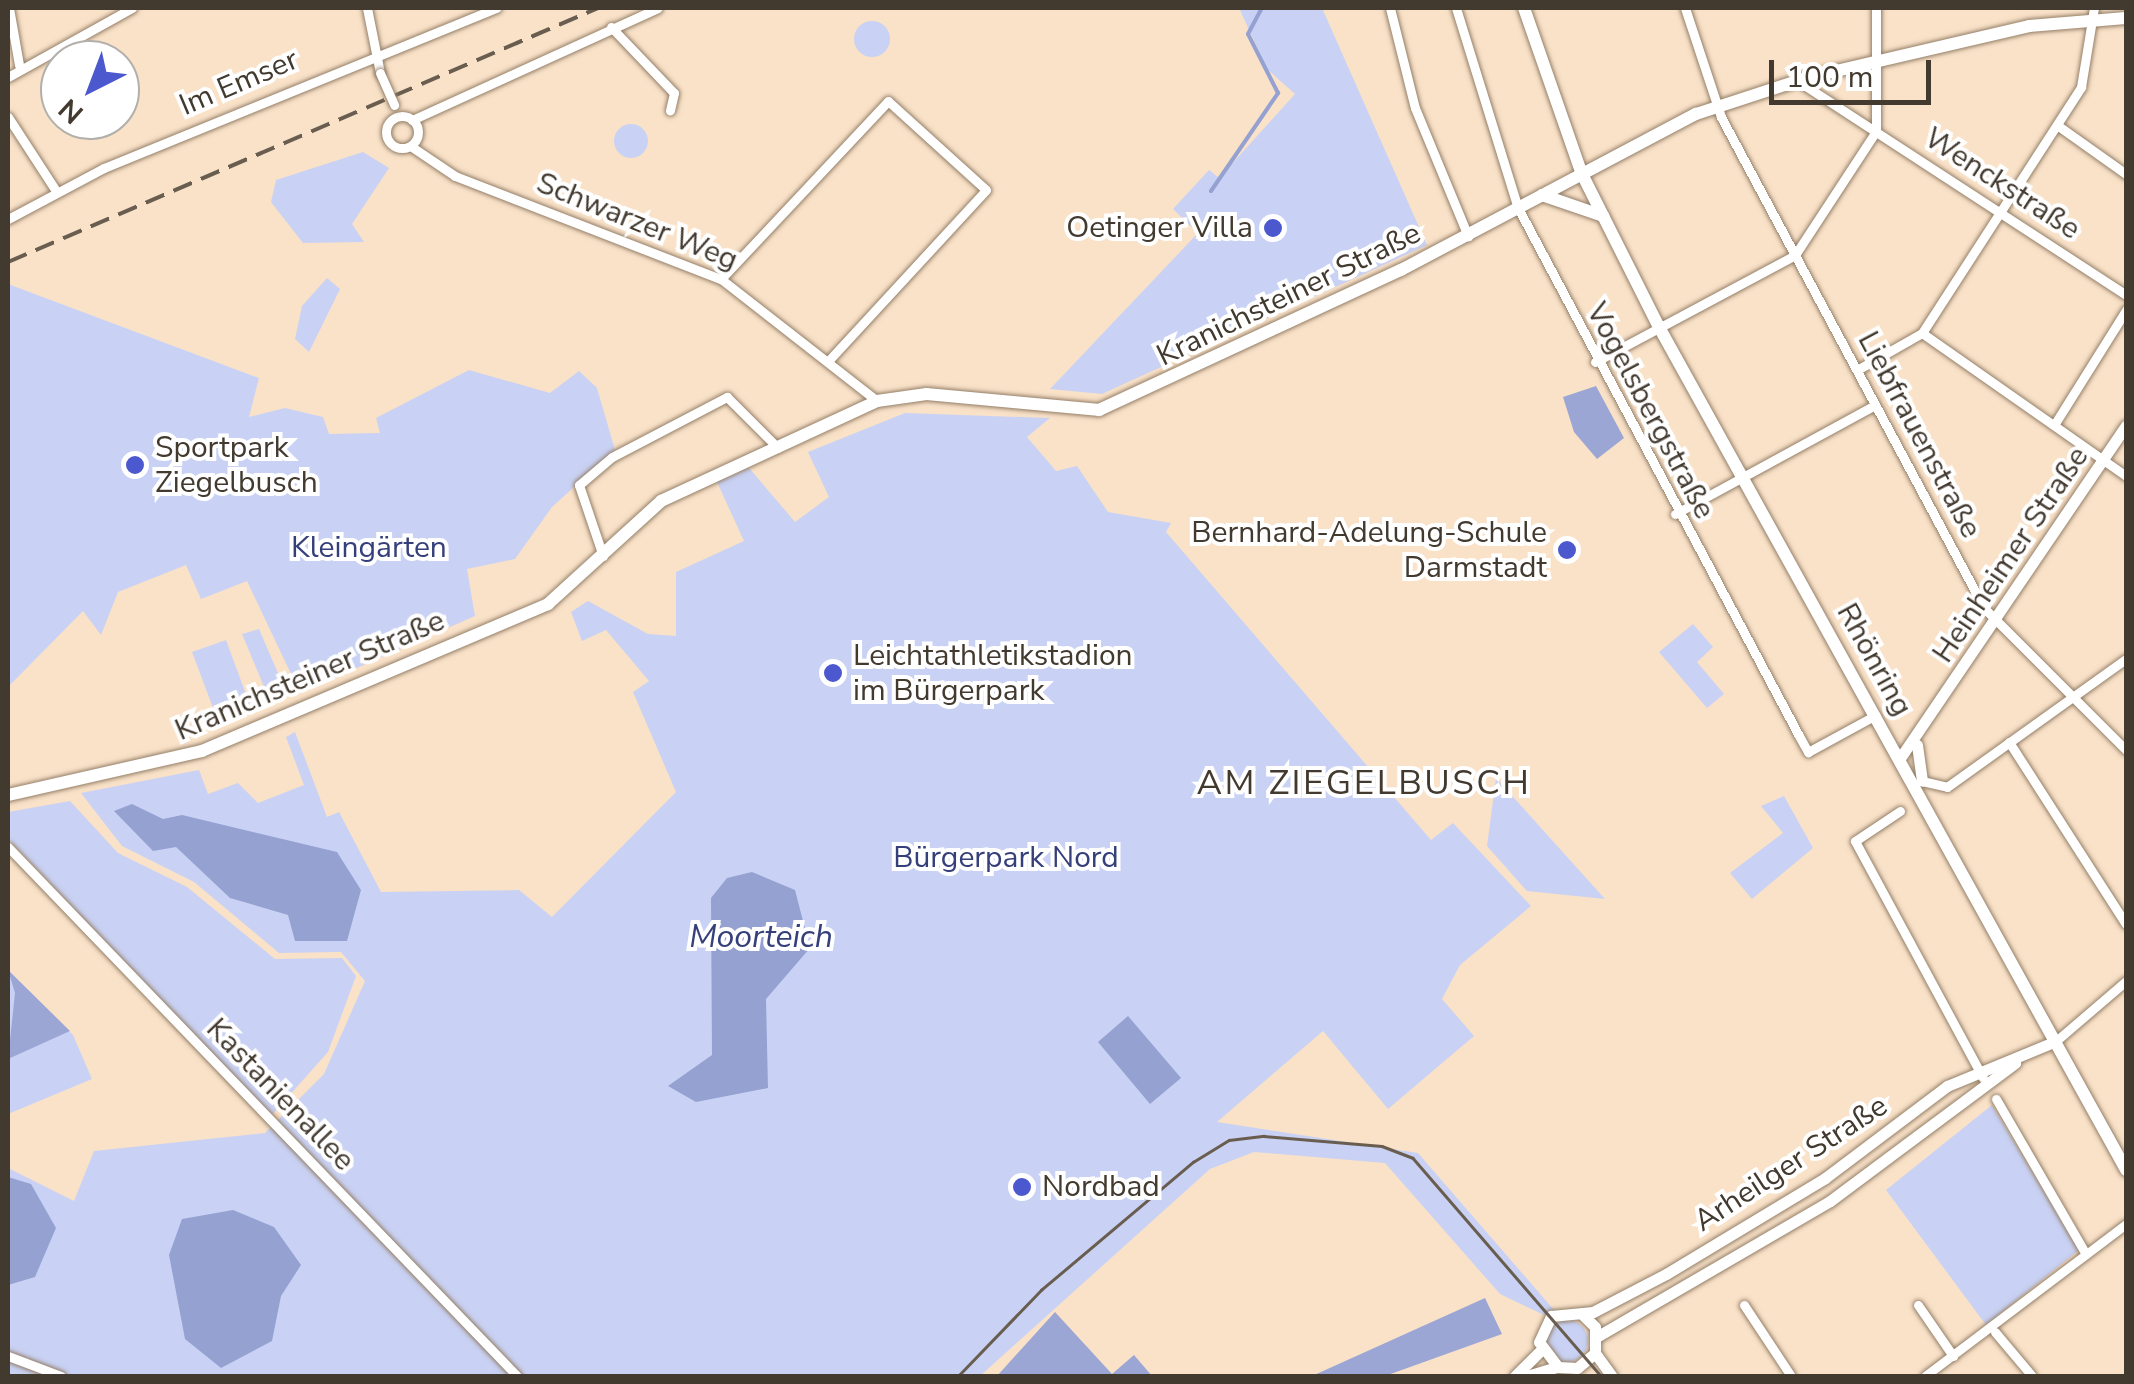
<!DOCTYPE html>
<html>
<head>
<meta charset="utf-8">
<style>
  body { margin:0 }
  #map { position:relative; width:2134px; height:1384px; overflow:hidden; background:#f9e2c8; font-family:"Nunito Sans",sans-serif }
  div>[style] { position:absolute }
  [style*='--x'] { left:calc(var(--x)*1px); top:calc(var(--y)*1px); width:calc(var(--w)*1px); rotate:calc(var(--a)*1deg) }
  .green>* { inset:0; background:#c9d2f4 }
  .round { border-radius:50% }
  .forest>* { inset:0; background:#9ba6d5 }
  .water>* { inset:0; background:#95a1d0 }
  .stream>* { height:4px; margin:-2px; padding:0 2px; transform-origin:2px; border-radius:2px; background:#95a1d0 }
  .roads { filter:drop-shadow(0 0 2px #947f68) drop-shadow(0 0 2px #947f68) }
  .minor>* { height:9px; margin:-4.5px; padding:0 4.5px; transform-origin:4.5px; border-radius:4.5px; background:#fff }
  .minor>.ring { margin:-4.5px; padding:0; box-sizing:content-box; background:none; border:9px solid #fff; border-radius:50% }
  .tertiary>* { height:11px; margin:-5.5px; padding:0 5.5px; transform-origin:5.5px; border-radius:5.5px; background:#fff }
  .secondary>* { height:12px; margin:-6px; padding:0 6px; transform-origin:6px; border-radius:6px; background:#fff }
  .tram>* { height:2.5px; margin:-1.25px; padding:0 1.25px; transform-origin:1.25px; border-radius:1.25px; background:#695d50 }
  .rail>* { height:4px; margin-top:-2px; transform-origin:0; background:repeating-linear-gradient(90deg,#695d50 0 20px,transparent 0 30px) }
  .bridges { filter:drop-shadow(0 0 2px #947f68) drop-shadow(0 0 2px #947f68) }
  .minor-bridge>* { height:9px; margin:-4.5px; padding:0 4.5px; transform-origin:4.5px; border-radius:4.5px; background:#fff }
  .dots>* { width:28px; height:28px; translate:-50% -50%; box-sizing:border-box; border:5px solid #fff; border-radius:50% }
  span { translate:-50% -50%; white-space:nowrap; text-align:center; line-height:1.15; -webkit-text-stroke:8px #fff; paint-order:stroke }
  .street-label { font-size:30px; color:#42392f }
  .poi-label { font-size:30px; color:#42392f }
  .right { translate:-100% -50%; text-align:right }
  .left { translate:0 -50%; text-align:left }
  .park-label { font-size:30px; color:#353f7a }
  .water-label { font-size:32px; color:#35407a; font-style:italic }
  .quarter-label { font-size:35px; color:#42392f; letter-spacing:2.5px }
  .frame { position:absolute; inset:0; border:10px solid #42392f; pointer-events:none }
  .north { position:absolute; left:40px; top:40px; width:100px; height:100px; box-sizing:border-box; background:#fff; border:2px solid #b3b0ac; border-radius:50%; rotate:222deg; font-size:28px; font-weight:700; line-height:40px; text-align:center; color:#42392f }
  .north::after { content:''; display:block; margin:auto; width:35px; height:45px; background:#4c59ce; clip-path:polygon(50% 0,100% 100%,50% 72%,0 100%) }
  .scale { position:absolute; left:1769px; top:60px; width:162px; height:45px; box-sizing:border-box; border:5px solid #42392f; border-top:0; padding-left:12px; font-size:30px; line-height:35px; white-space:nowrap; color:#42392f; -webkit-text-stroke:8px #fff; paint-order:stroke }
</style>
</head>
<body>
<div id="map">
  <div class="green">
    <i style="clip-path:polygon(1239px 8px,1322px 8px,1427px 245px,1102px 394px,1050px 389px,1198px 233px,1173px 209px,1209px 170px,1219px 178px,1295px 94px,1267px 69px)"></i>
    <i class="round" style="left:854px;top:21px;width:36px;height:36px"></i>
    <i class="round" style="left:614px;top:124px;width:34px;height:34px"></i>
    <i style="clip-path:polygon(363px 152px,389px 168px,352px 224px,364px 242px,303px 243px,271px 202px,276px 180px)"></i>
    <i style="clip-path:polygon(327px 278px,340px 289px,309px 352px,295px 339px,302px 306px)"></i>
    <i style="clip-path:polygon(8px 284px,259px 378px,249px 417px,285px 408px,323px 417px,329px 434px,380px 433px,376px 418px,469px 370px,550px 393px,579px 371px,597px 388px,615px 450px,552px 507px,515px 559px,467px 569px,475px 616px,300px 693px,247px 581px,201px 599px,186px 565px,118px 592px,101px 635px,83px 611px,8px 687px)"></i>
    <i style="clip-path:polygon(905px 413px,1050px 418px,1027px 437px,1056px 471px,1077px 466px,1108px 512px,1171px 523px,1166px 532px,1431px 840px,1453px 823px,1531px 906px,1460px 965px,1442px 999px,1474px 1036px,1388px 1109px,1323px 1031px,1217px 1122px,1418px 1153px,1554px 1310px,1544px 1315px,1500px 1294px,1385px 1163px,1254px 1152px,1210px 1169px,980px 1376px,8px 1376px,8px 1168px,74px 1201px,94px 1151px,265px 1133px,324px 1074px,365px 981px,341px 952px,279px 953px,194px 882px,122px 846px,81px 793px,199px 770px,208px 794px,238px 783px,258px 803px,304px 785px,286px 737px,295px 732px,327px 817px,339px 812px,381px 892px,519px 890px,552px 917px,676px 792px,633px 692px,649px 681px,606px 630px,582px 641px,571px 612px,588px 601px,648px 634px,676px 636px,676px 572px,744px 541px,717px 482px,749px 468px,795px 522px,829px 497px,808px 452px)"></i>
    <i style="clip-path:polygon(1693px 624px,1713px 647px,1697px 662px,1724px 694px,1707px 708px,1659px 652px)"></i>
    <i style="clip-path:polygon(259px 629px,287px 694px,270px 701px,242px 634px)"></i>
    <i style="clip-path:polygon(226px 640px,251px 708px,218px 721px,192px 652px)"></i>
    <i style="clip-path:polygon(1496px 778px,1605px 899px,1527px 891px,1487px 846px)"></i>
    <i style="clip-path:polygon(1784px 796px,1813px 848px,1752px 899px,1730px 873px,1783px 833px,1761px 806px)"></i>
    <i style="clip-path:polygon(70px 801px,118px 853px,187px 887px,275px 959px,342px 958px,356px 976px,328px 1052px,271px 1116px,8px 839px,8px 812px)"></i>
    <i style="clip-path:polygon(8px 970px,73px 1035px,92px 1079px,8px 1114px)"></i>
    <i style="clip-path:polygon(1992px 1105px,2079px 1250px,1986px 1325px,1886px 1190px)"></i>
    <i class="round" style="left:1546px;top:1320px;width:42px;height:42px"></i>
  </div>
  <div class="forest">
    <i style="clip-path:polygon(1596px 386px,1624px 438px,1597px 459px,1574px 432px,1563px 397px)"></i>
    <i style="clip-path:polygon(8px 970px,70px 1031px,8px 1059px,15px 993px)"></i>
    <i style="clip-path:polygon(1485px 1298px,1502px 1334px,1385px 1376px,1312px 1376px)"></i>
    <i style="clip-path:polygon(1055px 1312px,1112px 1374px,1134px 1355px,1152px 1376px,997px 1376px)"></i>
  </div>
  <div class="water">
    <i style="clip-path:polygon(132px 804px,163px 819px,182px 815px,337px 852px,361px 890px,347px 941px,295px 941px,288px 915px,230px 898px,176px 847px,153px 851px,114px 811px)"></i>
    <i style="clip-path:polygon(752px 872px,795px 890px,810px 948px,766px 999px,768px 1088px,696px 1102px,668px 1086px,712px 1055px,711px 898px,727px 878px)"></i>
    <i style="clip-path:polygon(1128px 1016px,1181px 1078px,1150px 1104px,1098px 1042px)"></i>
    <i style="clip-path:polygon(8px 1177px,31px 1184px,56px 1228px,35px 1277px,8px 1285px)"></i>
    <i style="clip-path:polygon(233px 1210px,274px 1227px,301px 1265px,281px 1296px,272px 1341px,221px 1368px,185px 1339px,169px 1255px,182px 1219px)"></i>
  </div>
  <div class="stream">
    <i style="--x:1211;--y:191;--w:119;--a:-55.6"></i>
    <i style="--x:1278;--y:93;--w:66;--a:-117"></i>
    <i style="--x:1248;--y:34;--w:30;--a:-62"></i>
  </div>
  <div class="roads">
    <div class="minor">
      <i style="--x:9;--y:8;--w:58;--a:80"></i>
      <i style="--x:367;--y:8;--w:66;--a:78.7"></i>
      <i style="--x:1390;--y:8;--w:103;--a:76"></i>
      <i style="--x:1415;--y:108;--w:139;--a:67.5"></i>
      <i style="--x:1456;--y:8;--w:209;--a:72.8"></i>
      <i style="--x:1518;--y:208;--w:596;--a:61.97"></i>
      <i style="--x:1798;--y:734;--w:21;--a:61"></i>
      <i style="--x:1808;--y:752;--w:77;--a:-28.6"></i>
      <i style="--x:1685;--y:8;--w:115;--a:71.7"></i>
      <i style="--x:1721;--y:117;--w:557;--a:61.82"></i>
      <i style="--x:1984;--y:608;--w:201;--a:45"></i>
      <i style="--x:611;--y:27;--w:91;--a:46.3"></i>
      <i style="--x:674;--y:93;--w:18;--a:103"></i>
      <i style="--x:8;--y:77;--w:142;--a:-29.1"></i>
      <i style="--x:1801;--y:83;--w:388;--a:33.1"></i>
      <i class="ring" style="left:386px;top:116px;width:23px;height:23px"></i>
      <i style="--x:8;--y:117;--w:88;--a:57"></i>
      <i style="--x:412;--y:120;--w:270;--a:-24.5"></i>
      <i style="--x:2057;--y:125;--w:85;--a:35.4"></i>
      <i style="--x:412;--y:147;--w:52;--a:34"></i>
      <i style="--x:455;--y:176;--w:285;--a:21.2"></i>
      <i style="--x:721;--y:279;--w:198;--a:38"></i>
      <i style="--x:8;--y:219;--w:109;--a:-28"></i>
      <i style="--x:104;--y:168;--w:424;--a:-22.2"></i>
      <i style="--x:721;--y:279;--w:244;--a:-46.8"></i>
      <i style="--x:888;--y:101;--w:132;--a:42.2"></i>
      <i style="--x:986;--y:190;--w:230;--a:132.7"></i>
      <i style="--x:1922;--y:333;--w:249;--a:35"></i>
      <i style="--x:1595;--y:362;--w:227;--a:-28.1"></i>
      <i style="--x:1795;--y:255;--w:148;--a:-56.8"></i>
      <i style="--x:1876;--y:131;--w:123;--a:-90"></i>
      <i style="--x:1857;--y:370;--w:75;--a:-29.6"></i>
      <i style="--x:1922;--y:333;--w:293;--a:-57.1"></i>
      <i style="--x:2081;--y:87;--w:80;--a:-80.7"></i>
      <i style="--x:2054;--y:425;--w:136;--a:-57.9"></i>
      <i style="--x:1675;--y:514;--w:228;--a:-28.6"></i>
      <i style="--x:603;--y:556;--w:75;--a:-108.7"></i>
      <i style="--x:579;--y:485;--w:43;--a:-40.3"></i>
      <i style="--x:612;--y:457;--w:130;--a:-27.6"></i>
      <i style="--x:727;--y:397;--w:72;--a:45"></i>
      <i style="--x:2009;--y:742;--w:216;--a:57.3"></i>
      <i style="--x:1922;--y:781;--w:26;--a:13"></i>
      <i style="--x:1947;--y:787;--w:220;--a:-35.6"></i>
      <i style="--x:1900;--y:811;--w:54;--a:146.3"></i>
      <i style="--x:1855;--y:841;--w:269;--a:61.6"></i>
      <i style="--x:8;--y:847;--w:734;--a:46.1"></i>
      <i style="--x:2056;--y:1041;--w:92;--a:-40.6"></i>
      <i style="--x:1996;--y:1099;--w:179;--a:59.9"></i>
      <i style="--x:1744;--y:1305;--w:85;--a:56.5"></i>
      <i style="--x:1918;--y:1305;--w:62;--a:55.5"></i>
      <i style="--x:1995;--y:1332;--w:57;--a:49.9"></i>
      <i style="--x:8;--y:1356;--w:57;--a:20.7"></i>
      <i style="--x:1925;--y:1376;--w:252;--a:-37.1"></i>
    </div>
    <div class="tertiary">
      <i style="--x:1917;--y:745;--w:36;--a:82"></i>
      <i style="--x:1900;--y:758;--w:402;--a:-55.8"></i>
      <i style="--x:1582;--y:1314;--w:18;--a:45"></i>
      <i style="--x:1595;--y:1327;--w:26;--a:90"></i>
      <i style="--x:1595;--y:1353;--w:23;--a:140"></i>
      <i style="--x:1577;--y:1368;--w:19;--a:-177"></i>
      <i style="--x:1558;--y:1367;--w:31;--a:-127"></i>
      <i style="--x:1539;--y:1342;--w:29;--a:-65"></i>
      <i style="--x:1551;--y:1316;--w:42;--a:-5.4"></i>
      <i style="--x:1593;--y:1312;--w:82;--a:-27.5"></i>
      <i style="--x:1666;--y:1274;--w:186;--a:-31.1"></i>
      <i style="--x:1825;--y:1178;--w:153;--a:-37"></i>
      <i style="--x:1947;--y:1086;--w:118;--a:-22.4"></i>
      <i style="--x:1598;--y:1336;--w:268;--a:-30.2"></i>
      <i style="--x:1830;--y:1201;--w:231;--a:-36.7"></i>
      <i style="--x:1595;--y:1353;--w:29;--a:54"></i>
      <i style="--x:1515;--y:1376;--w:37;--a:-45"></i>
      <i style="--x:1527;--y:1376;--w:30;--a:-17"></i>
    </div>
    <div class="secondary">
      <i style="--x:1524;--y:8;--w:174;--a:70.8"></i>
      <i style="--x:1581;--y:172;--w:174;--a:63.3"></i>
      <i style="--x:1659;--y:327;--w:964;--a:61.01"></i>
      <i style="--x:1542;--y:195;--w:65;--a:19"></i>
      <i style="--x:8;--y:795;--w:199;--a:-12.8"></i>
      <i style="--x:202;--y:751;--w:376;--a:-23"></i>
      <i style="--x:548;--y:604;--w:153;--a:-42.3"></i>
      <i style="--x:661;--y:501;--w:238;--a:-24.8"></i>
      <i style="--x:877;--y:401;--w:50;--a:-8"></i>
      <i style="--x:927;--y:394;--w:173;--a:5.3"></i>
      <i style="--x:1099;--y:410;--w:333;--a:-24.9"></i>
      <i style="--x:1401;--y:270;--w:334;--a:-27.9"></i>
      <i style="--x:1696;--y:114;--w:116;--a:-18.1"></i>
      <i style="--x:1806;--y:78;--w:229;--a:-13.1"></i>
      <i style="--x:2029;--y:26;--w:97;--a:-4.7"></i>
    </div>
  </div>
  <div class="tram">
    <i style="--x:958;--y:1376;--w:120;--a:-46"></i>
    <i style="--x:1041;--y:1290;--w:199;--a:-40.1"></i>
    <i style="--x:1193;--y:1162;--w:42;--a:-31.4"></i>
    <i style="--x:1229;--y:1140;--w:35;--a:-7"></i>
    <i style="--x:1264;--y:1136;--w:118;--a:4.8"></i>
    <i style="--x:1382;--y:1146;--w:33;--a:21"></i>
    <i style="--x:1413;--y:1158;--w:288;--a:49.2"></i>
  </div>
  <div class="rail">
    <i style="--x:8;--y:262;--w:642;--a:-23.29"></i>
  </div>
  <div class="bridges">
    <div class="minor-bridge">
      <i style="--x:380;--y:73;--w:35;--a:66"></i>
    </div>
  </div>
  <div class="dots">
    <i style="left:1273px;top:228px;background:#4c59ce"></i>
    <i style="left:135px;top:465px;background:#4c59ce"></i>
    <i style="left:1567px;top:550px;background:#4c59ce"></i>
    <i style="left:833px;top:673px;background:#4c59ce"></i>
    <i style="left:1022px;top:1187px;background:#4c59ce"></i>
  </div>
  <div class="street-label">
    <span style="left:239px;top:83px;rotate:-23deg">Im Emser</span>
    <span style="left:2002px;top:184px;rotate:33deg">Wenckstraße</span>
    <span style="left:637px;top:222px;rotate:22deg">Schwarzer Weg</span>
    <span style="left:1289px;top:295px;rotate:-26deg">Kranichsteiner Straße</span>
    <span style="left:1650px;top:411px;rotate:62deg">Vogelsbergstraße</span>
    <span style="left:1919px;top:435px;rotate:62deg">Liebfrauenstraße</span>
    <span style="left:2011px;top:555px;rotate:-56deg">Heinheimer Straße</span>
    <span style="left:1874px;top:660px;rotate:61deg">Rhönring</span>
    <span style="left:310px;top:676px;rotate:-23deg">Kranichsteiner Straße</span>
    <span style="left:280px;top:1095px;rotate:46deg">Kastanienallee</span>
    <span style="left:1791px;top:1164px;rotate:-33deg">Arheilger Straße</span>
  </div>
  <div class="poi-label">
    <span class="right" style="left:1253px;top:228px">Oetinger Villa</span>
    <span class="left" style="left:155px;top:465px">Sportpark<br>Ziegelbusch</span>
    <span class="right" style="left:1547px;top:550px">Bernhard-Adelung-Schule<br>Darmstadt</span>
    <span class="left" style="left:853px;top:673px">Leichtathletikstadion<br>im Bürgerpark</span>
    <span class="left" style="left:1042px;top:1187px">Nordbad</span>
  </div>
  <div class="park-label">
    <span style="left:369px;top:548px">Kleingärten</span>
    <span style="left:1006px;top:858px">Bürgerpark Nord</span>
  </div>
  <div class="water-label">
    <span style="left:761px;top:937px">Moorteich</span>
  </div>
  <div class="quarter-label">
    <span style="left:1364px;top:783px">AM ZIEGELBUSCH</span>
  </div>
  <div class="frame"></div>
  <div class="north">N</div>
  <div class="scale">100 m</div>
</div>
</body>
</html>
